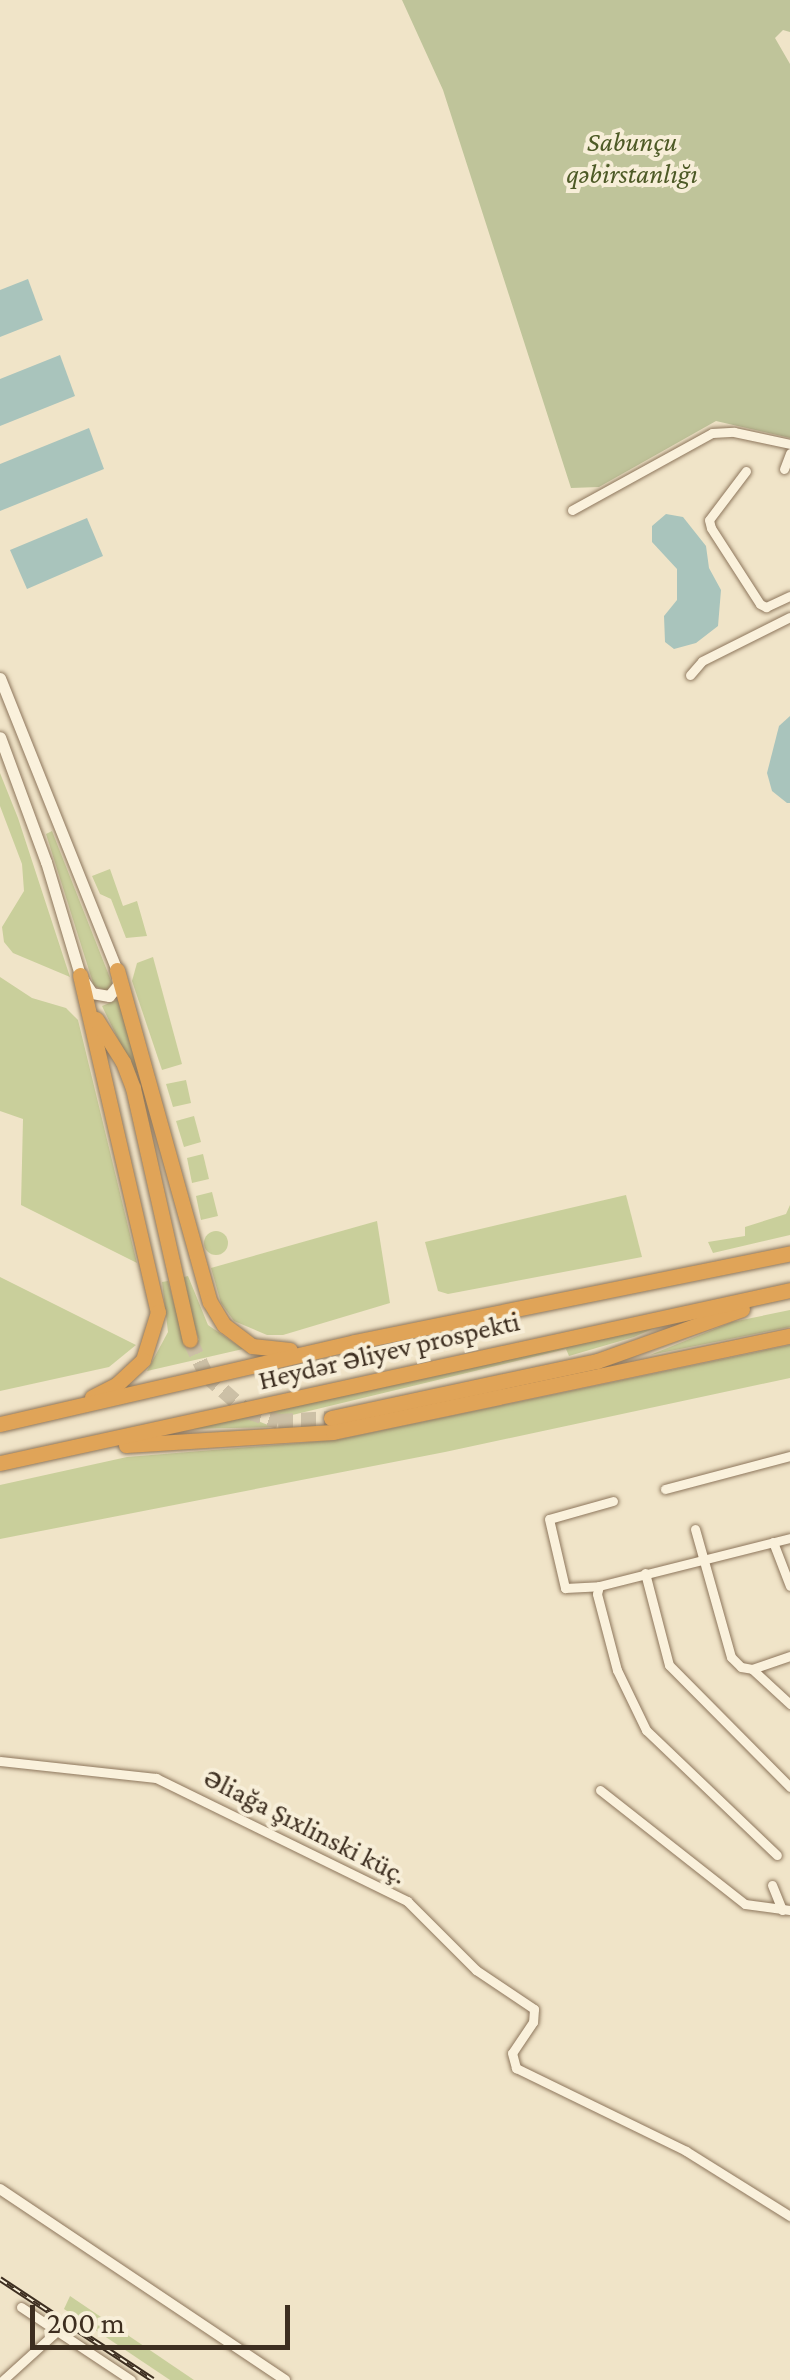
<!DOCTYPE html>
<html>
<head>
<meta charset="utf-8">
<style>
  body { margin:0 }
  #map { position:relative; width:790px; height:2380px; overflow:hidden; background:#f0e4c8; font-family:"Crimson Pro",serif }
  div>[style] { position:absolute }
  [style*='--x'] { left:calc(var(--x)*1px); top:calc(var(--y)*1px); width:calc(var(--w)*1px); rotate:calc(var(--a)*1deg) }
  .green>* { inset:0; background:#c9cf9b }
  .round { border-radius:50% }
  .cemetery>* { inset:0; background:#bfc49a }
  .water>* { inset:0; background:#a9c4bc }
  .motorway-tunnel>* { height:15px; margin-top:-7.5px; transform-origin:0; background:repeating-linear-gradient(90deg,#ccc0a6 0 15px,transparent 0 23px) }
  .roads { filter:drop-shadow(0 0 2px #8d765c) drop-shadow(0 0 2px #8d765c) }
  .minor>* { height:9px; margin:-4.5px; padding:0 4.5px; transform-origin:4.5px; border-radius:4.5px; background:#faf1dc }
  .tertiary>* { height:10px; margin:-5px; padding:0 5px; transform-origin:5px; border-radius:5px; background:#faf1dc }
  .secondary>* { height:11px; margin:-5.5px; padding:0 5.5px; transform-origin:5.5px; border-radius:5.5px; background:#faf1dc }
  .motorway>* { height:15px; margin:-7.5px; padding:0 7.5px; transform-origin:7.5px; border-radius:7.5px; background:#e0a458 }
  .rail>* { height:6px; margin-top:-3px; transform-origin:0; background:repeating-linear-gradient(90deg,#f7eed8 0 8px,#3d2e20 0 16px); box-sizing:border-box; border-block:2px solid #3d2e20 }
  span { translate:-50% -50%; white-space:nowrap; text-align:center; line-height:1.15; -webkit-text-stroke:8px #f7eed8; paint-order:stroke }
  .park-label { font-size:28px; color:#4d5a26; font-style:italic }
  .street-label { font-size:28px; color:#3d2e20 }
  .scale { position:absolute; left:30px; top:2305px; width:260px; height:45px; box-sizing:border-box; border:5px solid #3d2e20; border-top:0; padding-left:12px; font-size:30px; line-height:35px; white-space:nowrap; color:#3d2e20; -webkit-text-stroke:8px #f7eed8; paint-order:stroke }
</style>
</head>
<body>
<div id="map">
  <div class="green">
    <i style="clip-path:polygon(0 773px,18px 818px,70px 977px,13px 953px,4px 942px,2px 927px,24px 891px,22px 864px,0 806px)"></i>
    <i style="clip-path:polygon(52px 831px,112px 983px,107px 991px,94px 986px,46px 834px)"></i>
    <i style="clip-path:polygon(110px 869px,123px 906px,137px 901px,147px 936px,126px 938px,111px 899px,100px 894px,92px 876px)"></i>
    <i style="clip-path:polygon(153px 957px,182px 1064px,162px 1070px,132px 981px,137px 963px)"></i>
    <i style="clip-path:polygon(0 977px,32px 998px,66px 1008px,78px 1020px,137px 1263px,21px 1205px,23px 1119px,0 1111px)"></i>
    <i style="clip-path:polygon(119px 999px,141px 1072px,135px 1074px,102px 1006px)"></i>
    <i style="clip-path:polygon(186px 1080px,191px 1103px,173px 1107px,166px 1084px)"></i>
    <i style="clip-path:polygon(194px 1116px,201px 1142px,184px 1147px,176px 1121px)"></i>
    <i style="clip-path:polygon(203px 1154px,209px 1179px,192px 1183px,187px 1158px)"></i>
    <i style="clip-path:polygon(212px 1192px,218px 1216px,201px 1220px,196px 1196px)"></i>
    <i style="clip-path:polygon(626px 1195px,642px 1257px,448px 1294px,438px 1291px,425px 1242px)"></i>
    <i style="clip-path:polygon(790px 1205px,790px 1235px,713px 1253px,708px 1242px,745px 1236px,745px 1227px,786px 1214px)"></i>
    <i style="clip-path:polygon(377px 1221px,390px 1303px,283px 1335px,267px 1335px,234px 1321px,221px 1303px,211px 1268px)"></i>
    <i class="round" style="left:204px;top:1231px;width:24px;height:24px"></i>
    <i style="clip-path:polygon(188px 1276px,208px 1325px,243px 1349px,147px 1371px,168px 1332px,162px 1282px,168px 1281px,186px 1348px,199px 1340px,180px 1278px)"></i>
    <i style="clip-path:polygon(0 1277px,136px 1345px,109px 1367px,0 1391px)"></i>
    <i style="clip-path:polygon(790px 1310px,790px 1327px,650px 1355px,732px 1322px)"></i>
    <i style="clip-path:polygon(684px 1315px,634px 1337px,569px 1356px,566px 1349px,284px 1417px,263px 1412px)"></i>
    <i style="clip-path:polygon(790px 1345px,790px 1378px,445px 1452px,0 1539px,0 1485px,127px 1457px,336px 1440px)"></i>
    <i style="clip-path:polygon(245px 1416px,273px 1427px,184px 1429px)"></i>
    <i style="clip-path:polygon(70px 2296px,194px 2380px,170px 2380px,64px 2309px)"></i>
  </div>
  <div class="cemetery">
    <i style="clip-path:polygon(402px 0,790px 0,790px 32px,783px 30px,775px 38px,790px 64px,790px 438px,716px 421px,599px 487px,571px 488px,443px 90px)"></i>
  </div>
  <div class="water">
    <i style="clip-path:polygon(28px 279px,43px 320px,0 337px,0 290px)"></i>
    <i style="clip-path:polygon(60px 355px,75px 396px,0 426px,0 379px)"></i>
    <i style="clip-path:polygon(89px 428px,104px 469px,0 511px,0 464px)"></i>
    <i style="clip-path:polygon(666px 514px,683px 517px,706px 546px,709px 568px,721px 590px,718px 626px,696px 643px,674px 649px,665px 642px,664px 616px,677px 600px,677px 569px,652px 542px,652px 526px)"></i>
    <i style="clip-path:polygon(87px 518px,103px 556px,27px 589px,10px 550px)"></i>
    <i style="clip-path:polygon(790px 716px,790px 803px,787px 803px,772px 791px,767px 773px,779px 726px)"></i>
  </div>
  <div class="motorway-tunnel">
    <i style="--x:190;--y:1340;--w:38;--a:65"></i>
    <i style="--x:206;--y:1375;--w:55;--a:41.3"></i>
    <i style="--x:247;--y:1411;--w:33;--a:18"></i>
    <i style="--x:278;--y:1421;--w:53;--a:-3.2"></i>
  </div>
  <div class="roads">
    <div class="minor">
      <i style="--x:784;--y:469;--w:17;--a:-69"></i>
      <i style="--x:746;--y:471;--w:61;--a:127.1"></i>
      <i style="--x:709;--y:520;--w:8;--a:76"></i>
      <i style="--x:711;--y:528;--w:90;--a:57.2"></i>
      <i style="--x:760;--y:604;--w:7;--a:27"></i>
      <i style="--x:766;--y:607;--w:26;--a:-25"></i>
      <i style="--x:572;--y:510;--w:160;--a:-28.8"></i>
      <i style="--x:712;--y:433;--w:22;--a:-3"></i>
      <i style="--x:734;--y:432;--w:57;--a:12.1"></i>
      <i style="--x:690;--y:675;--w:18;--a:-49"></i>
      <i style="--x:702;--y:661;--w:98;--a:-26.6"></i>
      <i style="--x:665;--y:1489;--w:129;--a:-14.8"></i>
      <i style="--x:613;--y:1501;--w:66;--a:164.3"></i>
      <i style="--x:549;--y:1519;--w:71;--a:76.9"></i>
      <i style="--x:565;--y:1588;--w:34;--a:-3"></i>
      <i style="--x:599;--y:1586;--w:197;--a:-14.1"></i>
      <i style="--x:695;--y:1529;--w:133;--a:74.3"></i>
      <i style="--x:731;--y:1657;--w:14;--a:45"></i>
      <i style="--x:741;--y:1667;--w:11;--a:10"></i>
      <i style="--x:752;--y:1669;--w:52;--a:42.6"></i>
      <i style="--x:773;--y:1542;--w:47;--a:68.9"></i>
      <i style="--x:645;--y:1573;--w:95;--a:75.4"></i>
      <i style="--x:669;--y:1665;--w:172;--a:45.2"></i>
      <i style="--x:599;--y:1586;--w:8;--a:104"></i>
      <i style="--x:597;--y:1594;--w:79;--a:75.3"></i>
      <i style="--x:617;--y:1670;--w:67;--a:64.2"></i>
      <i style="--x:646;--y:1730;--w:181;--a:43.7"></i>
      <i style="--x:752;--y:1669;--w:40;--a:-18.9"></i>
      <i style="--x:0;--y:1761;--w:157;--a:6.2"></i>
      <i style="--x:156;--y:1778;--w:280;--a:26.1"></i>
      <i style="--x:407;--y:1901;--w:98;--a:45"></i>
      <i style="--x:476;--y:1970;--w:70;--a:33.9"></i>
      <i style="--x:534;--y:2009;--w:13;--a:94"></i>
      <i style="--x:533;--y:2022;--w:37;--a:124"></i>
      <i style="--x:512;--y:2053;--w:16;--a:75"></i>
      <i style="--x:516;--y:2068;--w:189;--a:26"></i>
      <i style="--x:686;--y:2151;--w:123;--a:32"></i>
      <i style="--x:600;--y:1790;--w:184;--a:38.2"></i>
      <i style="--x:745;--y:1904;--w:45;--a:7.6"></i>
      <i style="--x:772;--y:1885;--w:27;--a:68"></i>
      <i style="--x:21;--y:2307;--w:132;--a:33.6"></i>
      <i style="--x:3;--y:2380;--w:73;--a:-42.2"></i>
    </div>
    <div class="tertiary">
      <i style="--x:0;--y:2189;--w:343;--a:33.8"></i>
    </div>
    <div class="secondary">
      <i style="--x:0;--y:678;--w:315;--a:68.2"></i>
      <i style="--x:117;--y:970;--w:15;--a:86"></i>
      <i style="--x:118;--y:985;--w:14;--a:129"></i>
      <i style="--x:109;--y:996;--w:17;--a:-170"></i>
      <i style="--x:92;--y:993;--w:22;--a:-124"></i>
      <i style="--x:80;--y:975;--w:118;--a:-106.7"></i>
      <i style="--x:46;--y:862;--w:133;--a:-110.2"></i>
    </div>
    <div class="motorway">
      <i style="--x:117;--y:970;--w:345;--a:74.4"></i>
      <i style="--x:210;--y:1302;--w:27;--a:59"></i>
      <i style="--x:224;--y:1325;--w:35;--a:37"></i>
      <i style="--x:252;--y:1346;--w:38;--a:6"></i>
      <i style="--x:80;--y:975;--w:346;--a:77"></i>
      <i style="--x:158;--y:1312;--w:50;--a:107.4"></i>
      <i style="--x:143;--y:1360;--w:37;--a:137"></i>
      <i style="--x:116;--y:1385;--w:27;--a:153"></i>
      <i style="--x:96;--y:1019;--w:51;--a:57.9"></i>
      <i style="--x:123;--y:1062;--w:28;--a:69"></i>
      <i style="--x:133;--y:1088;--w:258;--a:77.3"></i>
      <i style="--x:331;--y:1418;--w:272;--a:-12.1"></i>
      <i style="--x:597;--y:1361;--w:154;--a:-19.7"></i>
      <i style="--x:0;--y:1424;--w:363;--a:-13"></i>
      <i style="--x:354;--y:1342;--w:445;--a:-11.5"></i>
      <i style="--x:126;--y:1445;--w:207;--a:-3.6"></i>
      <i style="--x:333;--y:1432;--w:467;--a:-11.9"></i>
      <i style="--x:0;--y:1463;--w:809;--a:-12.35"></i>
    </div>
  </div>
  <div class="rail">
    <i style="--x:0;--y:2279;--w:183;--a:33.4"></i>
  </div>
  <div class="park-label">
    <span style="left:632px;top:158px">Sabunçu<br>qəbirstanlığı</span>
  </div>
  <div class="street-label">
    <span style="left:389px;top:1351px;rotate:-13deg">Heydər Əliyev prospekti</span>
    <span style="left:305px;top:1826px;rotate:27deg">Əliağa Şıxlinski küç.</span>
  </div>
  <div class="scale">200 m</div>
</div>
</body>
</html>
